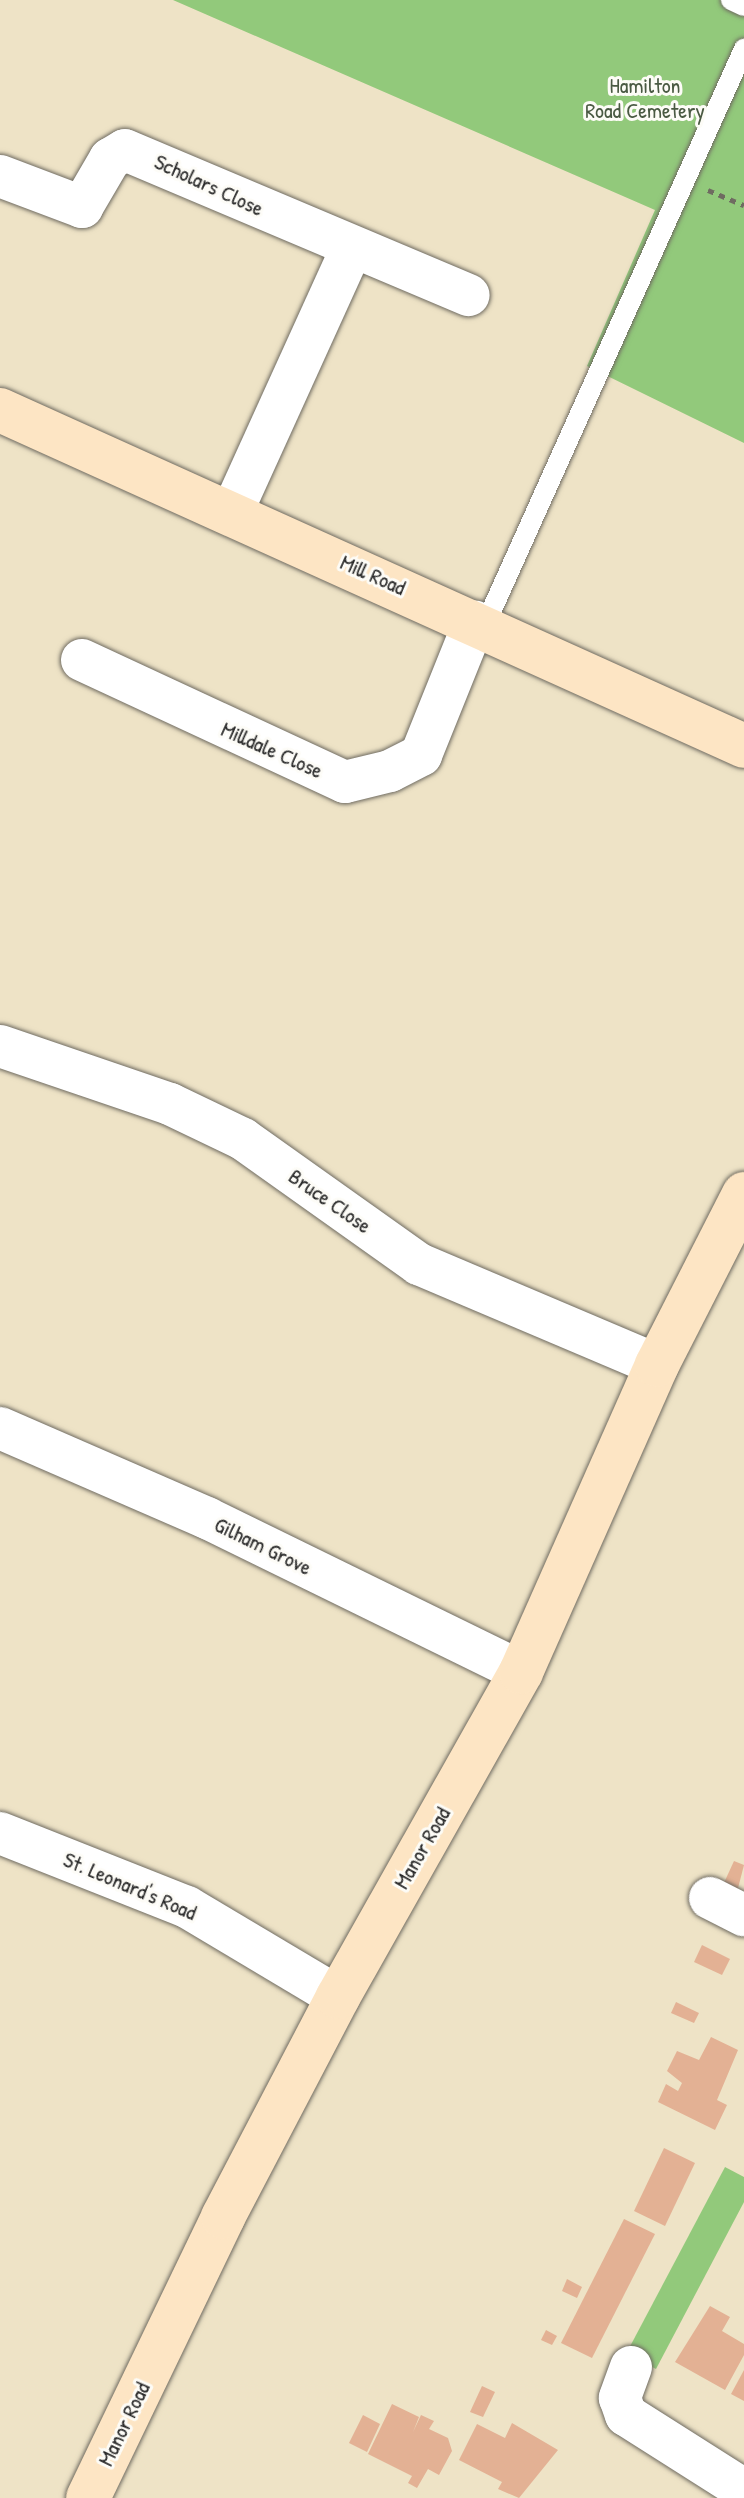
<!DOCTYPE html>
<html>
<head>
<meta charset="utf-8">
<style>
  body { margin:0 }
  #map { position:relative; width:744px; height:2498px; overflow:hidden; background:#eee3c6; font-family:"Patrick Hand",sans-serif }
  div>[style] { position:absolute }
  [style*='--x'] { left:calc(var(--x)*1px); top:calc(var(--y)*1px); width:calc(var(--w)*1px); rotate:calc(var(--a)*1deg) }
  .green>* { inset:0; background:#92c97b }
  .building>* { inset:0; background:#e3b194 }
  .path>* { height:5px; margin-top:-2.5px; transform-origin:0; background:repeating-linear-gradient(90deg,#6f6b61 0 6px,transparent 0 12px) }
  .roads { filter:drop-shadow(0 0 2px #6f6b61) drop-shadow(0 0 2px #6f6b61) }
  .lane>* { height:20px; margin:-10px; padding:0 10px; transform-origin:10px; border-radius:10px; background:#fff }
  .street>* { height:42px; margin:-21px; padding:0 21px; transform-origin:21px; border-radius:21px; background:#fff }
  .secondary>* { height:44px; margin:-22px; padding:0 22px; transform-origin:22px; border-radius:22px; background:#fde5c4 }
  span { translate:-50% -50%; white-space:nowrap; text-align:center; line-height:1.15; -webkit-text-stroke:6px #fdfcf7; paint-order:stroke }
  .park-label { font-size:22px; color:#4a5a43 }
  .street-label { font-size:22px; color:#2b2b2b }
</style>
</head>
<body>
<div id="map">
  <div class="green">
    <i style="clip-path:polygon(173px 0,744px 0,744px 443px,587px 366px,655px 210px)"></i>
    <i style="clip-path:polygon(725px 2167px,744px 2177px,744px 2202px,656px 2369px,626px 2354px)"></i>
  </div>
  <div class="building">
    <i style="clip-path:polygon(734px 1861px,744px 1865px,737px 1892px,723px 1885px)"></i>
    <i style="clip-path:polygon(702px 1945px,730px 1959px,722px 1975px,694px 1962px)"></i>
    <i style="clip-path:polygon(676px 2002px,699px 2013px,694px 2023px,671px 2013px)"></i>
    <i style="clip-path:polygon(711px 2037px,738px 2050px,717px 2100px,727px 2105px,715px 2130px,658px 2102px,666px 2084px,678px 2091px,682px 2083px,667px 2071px,677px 2051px,699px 2060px)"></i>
    <i style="clip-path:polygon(664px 2148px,695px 2163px,665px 2226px,634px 2211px)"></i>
    <i style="clip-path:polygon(624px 2219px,655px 2234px,592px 2358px,561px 2343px)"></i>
    <i style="clip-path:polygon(567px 2279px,582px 2287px,577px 2298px,562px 2291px)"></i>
    <i style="clip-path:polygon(710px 2306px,730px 2317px,722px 2331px,744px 2344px,744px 2355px,725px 2390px,675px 2362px)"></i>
    <i style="clip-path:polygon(546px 2330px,557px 2336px,552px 2345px,541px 2340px)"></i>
    <i style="clip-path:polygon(744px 2370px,744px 2401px,731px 2394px)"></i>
    <i style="clip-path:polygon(482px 2386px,495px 2392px,483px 2417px,470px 2412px)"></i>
    <i style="clip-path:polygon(392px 2404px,419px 2417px,413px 2432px,421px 2415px,434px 2421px,429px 2429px,448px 2438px,452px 2451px,439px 2475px,428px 2469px,417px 2488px,408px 2483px,412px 2476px,368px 2454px)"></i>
    <i style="clip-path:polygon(363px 2415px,380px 2424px,367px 2452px,349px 2443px)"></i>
    <i style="clip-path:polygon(512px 2423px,558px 2450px,519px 2498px,498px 2489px,502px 2482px,459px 2460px,477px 2424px,505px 2438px)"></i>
  </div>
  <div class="path">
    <i style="--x:708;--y:190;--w:39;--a:23"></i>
  </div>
  <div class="roads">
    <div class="lane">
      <i style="--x:731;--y:0;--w:14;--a:25"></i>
      <i style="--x:485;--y:625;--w:632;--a:-65.79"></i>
    </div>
    <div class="street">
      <i style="--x:0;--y:176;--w:88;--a:20.7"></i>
      <i style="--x:82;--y:207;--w:56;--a:-59.7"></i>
      <i style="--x:110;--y:159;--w:17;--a:-31"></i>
      <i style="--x:125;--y:150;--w:373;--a:22.9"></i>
      <i style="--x:232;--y:512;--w:288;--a:-65.6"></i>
      <i style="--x:82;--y:660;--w:290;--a:24.9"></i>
      <i style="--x:345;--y:782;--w:46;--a:-13.7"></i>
      <i style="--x:390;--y:771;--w:35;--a:-27"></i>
      <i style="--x:421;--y:755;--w:144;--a:-68.1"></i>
      <i style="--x:0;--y:1046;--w:180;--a:18.8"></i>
      <i style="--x:170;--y:1104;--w:81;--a:25.6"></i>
      <i style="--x:243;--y:1139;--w:216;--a:35.4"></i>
      <i style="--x:419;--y:1264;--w:259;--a:23"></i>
      <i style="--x:0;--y:1428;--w:226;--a:23.5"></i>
      <i style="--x:207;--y:1518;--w:350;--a:26.1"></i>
      <i style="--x:0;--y:1833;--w:201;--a:21.6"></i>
      <i style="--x:187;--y:1907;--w:176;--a:30.8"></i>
      <i style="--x:710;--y:1898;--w:38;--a:27"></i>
      <i style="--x:631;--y:2367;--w:33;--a:110"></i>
      <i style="--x:620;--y:2398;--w:18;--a:71"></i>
      <i style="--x:626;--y:2415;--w:140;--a:32.4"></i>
    </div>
    <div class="secondary">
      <i style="--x:0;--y:410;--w:816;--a:24.3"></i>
      <i style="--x:88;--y:2498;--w:312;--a:-64.3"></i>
      <i style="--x:223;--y:2217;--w:248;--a:-62.4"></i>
      <i style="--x:338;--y:1997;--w:373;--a:-60.6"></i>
      <i style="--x:521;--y:1672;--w:336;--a:-66.1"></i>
      <i style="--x:657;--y:1365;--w:192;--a:-63"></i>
    </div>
  </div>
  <div class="park-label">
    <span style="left:645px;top:98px">Hamilton<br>Road Cemetery</span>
  </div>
  <div class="street-label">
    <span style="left:209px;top:185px;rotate:25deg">Scholars Close</span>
    <span style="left:373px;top:575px;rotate:24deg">Mill Road</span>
    <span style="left:272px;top:750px;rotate:24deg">Milldale Close</span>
    <span style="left:330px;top:1201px;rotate:35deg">Bruce Close</span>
    <span style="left:263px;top:1546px;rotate:26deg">Gilham Grove</span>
    <span style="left:422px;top:1848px;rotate:-60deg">Manor Road</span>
    <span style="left:130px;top:1886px;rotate:23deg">St. Leonard's Road</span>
    <span style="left:124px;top:2424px;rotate:-64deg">Manor Road</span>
  </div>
</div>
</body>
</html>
